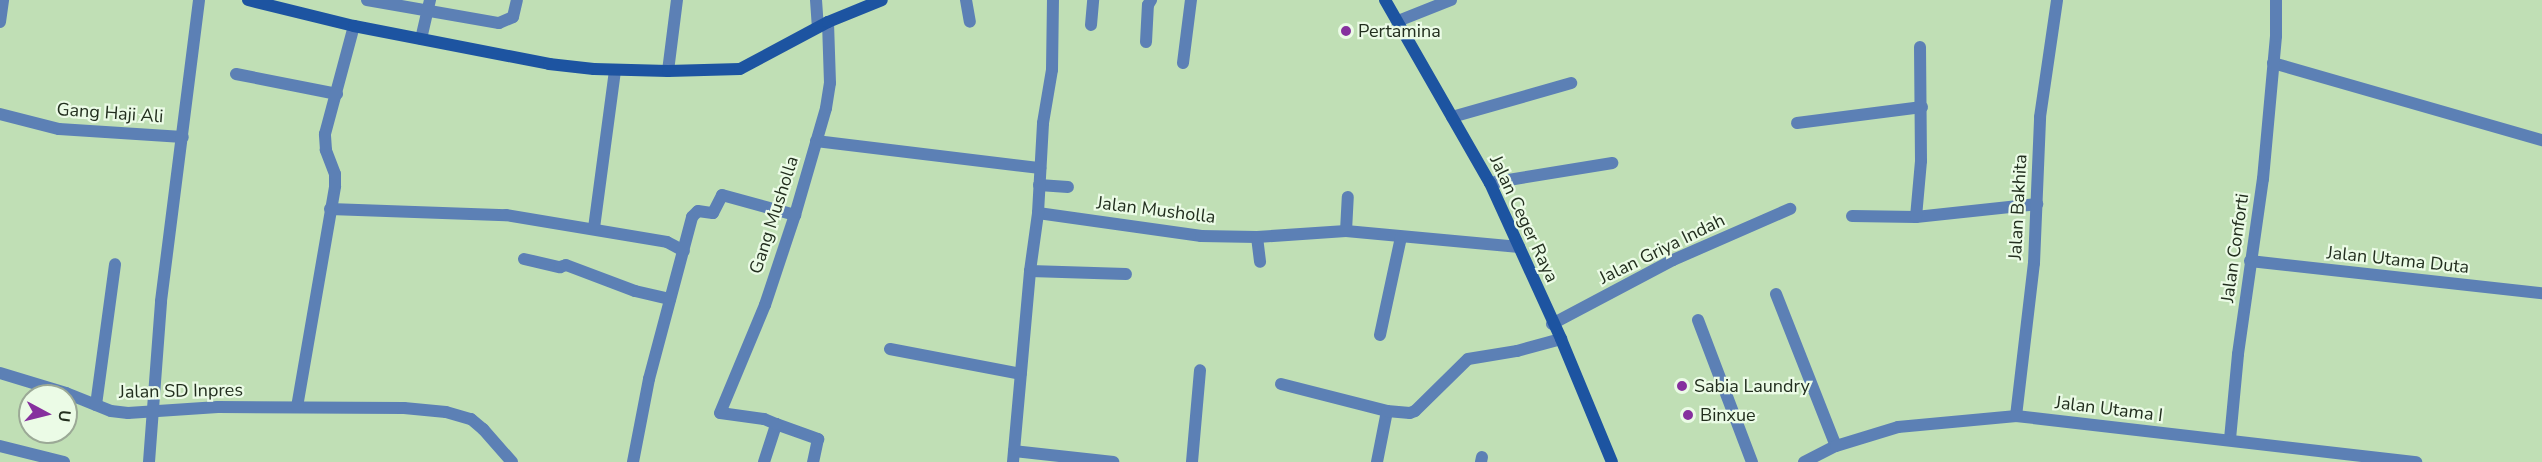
<!DOCTYPE html>
<html>
<head>
<meta charset="utf-8">
<style>
  body { margin:0 }
  #map { position:relative; width:2542px; height:462px; overflow:hidden; background:#c0dfb5; font-family:"Nunito Sans",sans-serif }
  div>[style] { position:absolute }
  [style*='--x'] { left:calc(var(--x)*1px); top:calc(var(--y)*1px); width:calc(var(--w)*1px); rotate:calc(var(--a)*1deg) }
  .street>* { height:12px; margin:-6px; padding:0 6px; transform-origin:6px; border-radius:6px; background:#5c80b5 }
  .secondary>* { height:12px; margin:-6px; padding:0 6px; transform-origin:6px; border-radius:6px; background:#1d54a1 }
  .dots>* { width:16px; height:16px; translate:-50% -50%; box-sizing:border-box; border:3px solid #ebfbe6; border-radius:50% }
  span { translate:-50% -50%; white-space:nowrap; text-align:center; line-height:1.15; -webkit-text-stroke:4.5px #ebfbe6; paint-order:stroke }
  .poi-label { font-size:18px; color:#222e1e }
  .left { translate:0 -50%; text-align:left }
  .street-label { font-size:18px; color:#222e1e }
  .north { position:absolute; left:18px; top:384px; width:60px; height:60px; box-sizing:border-box; background:#ebfbe6; border:2px solid #9ba996; border-radius:50%; rotate:97deg; font-size:16px; font-weight:700; line-height:24px; text-align:center; color:#222e1e }
  .north::after { content:''; display:block; margin:auto; width:21px; height:27px; background:#86309e; clip-path:polygon(50% 0,100% 100%,50% 72%,0 100%) }
</style>
</head>
<body>
<div id="map">
  <div class="street">
    <i style="--x:367;--y:0;--w:134;--a:9.9"></i>
    <i style="--x:499;--y:23;--w:15;--a:-23"></i>
    <i style="--x:513;--y:17;--w:17;--a:-77"></i>
    <i style="--x:816;--y:0;--w:27;--a:86"></i>
    <i style="--x:966;--y:0;--w:22;--a:80"></i>
    <i style="--x:1398;--y:21;--w:57;--a:-21.6"></i>
    <i style="--x:0;--y:22;--w:22;--a:-82"></i>
    <i style="--x:1091;--y:25;--w:25;--a:-85"></i>
    <i style="--x:421;--y:39;--w:40;--a:-77"></i>
    <i style="--x:1146;--y:42;--w:37;--a:-87"></i>
    <i style="--x:1148;--y:5;--w:6;--a:-59"></i>
    <i style="--x:1183;--y:63;--w:64;--a:-82.8"></i>
    <i style="--x:2273;--y:63;--w:280;--a:16"></i>
    <i style="--x:668;--y:71;--w:72;--a:-82.8"></i>
    <i style="--x:236;--y:74;--w:103;--a:11.2"></i>
    <i style="--x:0;--y:114;--w:61;--a:14.3"></i>
    <i style="--x:59;--y:129;--w:124;--a:3.7"></i>
    <i style="--x:1452;--y:117;--w:124;--a:-15.9"></i>
    <i style="--x:1797;--y:123;--w:126;--a:-7.3"></i>
    <i style="--x:816;--y:141;--w:226;--a:6.9"></i>
    <i style="--x:1490;--y:183;--w:124;--a:-9.3"></i>
    <i style="--x:1039;--y:185;--w:29;--a:4"></i>
    <i style="--x:330;--y:209;--w:176;--a:2"></i>
    <i style="--x:506;--y:215;--w:163;--a:9.5"></i>
    <i style="--x:667;--y:242;--w:19;--a:28"></i>
    <i style="--x:1038;--y:213;--w:165;--a:8"></i>
    <i style="--x:1201;--y:236;--w:56;--a:1"></i>
    <i style="--x:1257;--y:237;--w:89;--a:-3.9"></i>
    <i style="--x:1346;--y:231;--w:174;--a:5.3"></i>
    <i style="--x:1852;--y:216;--w:64;--a:0.9"></i>
    <i style="--x:1916;--y:217;--w:122;--a:-6.1"></i>
    <i style="--x:1916;--y:217;--w:56;--a:-84.9"></i>
    <i style="--x:1921;--y:161;--w:114;--a:-90.5"></i>
    <i style="--x:594;--y:228;--w:159;--a:-82.4"></i>
    <i style="--x:1346;--y:231;--w:34;--a:-87"></i>
    <i style="--x:1257;--y:237;--w:25;--a:83"></i>
    <i style="--x:524;--y:259;--w:37;--a:13"></i>
    <i style="--x:560;--y:267;--w:6;--a:-18"></i>
    <i style="--x:566;--y:265;--w:74;--a:20.6"></i>
    <i style="--x:635;--y:291;--w:36;--a:13"></i>
    <i style="--x:2250;--y:261;--w:294;--a:6.3"></i>
    <i style="--x:1030;--y:271;--w:96;--a:1.8"></i>
    <i style="--x:1776;--y:294;--w:163;--a:68.5"></i>
    <i style="--x:1698;--y:320;--w:152;--a:69.2"></i>
    <i style="--x:1552;--y:324;--w:137;--a:-27.9"></i>
    <i style="--x:1673;--y:260;--w:128;--a:-23.6"></i>
    <i style="--x:1380;--y:335;--w:100;--a:-77.9"></i>
    <i style="--x:890;--y:349;--w:133;--a:10.8"></i>
    <i style="--x:0;--y:373;--w:69;--a:16.9"></i>
    <i style="--x:66;--y:393;--w:48;--a:21.8"></i>
    <i style="--x:111;--y:411;--w:17;--a:7"></i>
    <i style="--x:128;--y:413;--w:90;--a:-3.8"></i>
    <i style="--x:218;--y:407;--w:186;--a:0.3"></i>
    <i style="--x:404;--y:408;--w:42;--a:5.4"></i>
    <i style="--x:446;--y:412;--w:26;--a:16"></i>
    <i style="--x:471;--y:419;--w:16;--a:40"></i>
    <i style="--x:483;--y:429;--w:44;--a:48.7"></i>
    <i style="--x:1281;--y:384;--w:109;--a:14.3"></i>
    <i style="--x:96;--y:405;--w:142;--a:-82.3"></i>
    <i style="--x:297;--y:407;--w:224;--a:-80.2"></i>
    <i style="--x:335;--y:186;--w:12;--a:-90"></i>
    <i style="--x:335;--y:174;--w:26;--a:-111"></i>
    <i style="--x:326;--y:150;--w:16;--a:-94"></i>
    <i style="--x:325;--y:134;--w:112;--a:-75"></i>
    <i style="--x:2016;--y:416;--w:154;--a:-83.3"></i>
    <i style="--x:2034;--y:263;--w:146;--a:-87.6"></i>
    <i style="--x:2040;--y:117;--w:118;--a:-81.7"></i>
    <i style="--x:776;--y:424;--w:45;--a:19.7"></i>
    <i style="--x:818;--y:439;--w:24;--a:102"></i>
    <i style="--x:2230;--y:439;--w:85;--a:-84.6"></i>
    <i style="--x:2238;--y:354;--w:177;--a:-81.9"></i>
    <i style="--x:2263;--y:179;--w:144;--a:-84.8"></i>
    <i style="--x:2276;--y:36;--w:36;--a:-90"></i>
    <i style="--x:0;--y:446;--w:66;--a:14"></i>
    <i style="--x:1014;--y:451;--w:100;--a:6.3"></i>
    <i style="--x:149;--y:462;--w:161;--a:-85.7"></i>
    <i style="--x:161;--y:301;--w:303;--a:-82.8"></i>
    <i style="--x:633;--y:462;--w:85;--a:-79.1"></i>
    <i style="--x:649;--y:379;--w:168;--a:-75.1"></i>
    <i style="--x:692;--y:217;--w:8;--a:-45"></i>
    <i style="--x:698;--y:211;--w:15;--a:8"></i>
    <i style="--x:713;--y:213;--w:20;--a:-63"></i>
    <i style="--x:722;--y:195;--w:76;--a:15.3"></i>
    <i style="--x:764;--y:462;--w:40;--a:-72"></i>
    <i style="--x:776;--y:424;--w:13;--a:-157"></i>
    <i style="--x:764;--y:419;--w:44;--a:-172.2"></i>
    <i style="--x:720;--y:413;--w:117;--a:-67.4"></i>
    <i style="--x:765;--y:305;--w:95;--a:-71.6"></i>
    <i style="--x:795;--y:215;--w:111;--a:-73.8"></i>
    <i style="--x:826;--y:108;--w:25;--a:-81"></i>
    <i style="--x:830;--y:83;--w:61;--a:-91.9"></i>
    <i style="--x:1013;--y:462;--w:192;--a:-84.9"></i>
    <i style="--x:1030;--y:271;--w:59;--a:-82.1"></i>
    <i style="--x:1038;--y:213;--w:90;--a:-86.8"></i>
    <i style="--x:1043;--y:123;--w:54;--a:-80.4"></i>
    <i style="--x:1052;--y:70;--w:70;--a:-89.2"></i>
    <i style="--x:1192;--y:462;--w:92;--a:-85"></i>
    <i style="--x:1377;--y:462;--w:52;--a:-78.9"></i>
    <i style="--x:1387;--y:411;--w:23;--a:5"></i>
    <i style="--x:1410;--y:413;--w:5;--a:-22"></i>
    <i style="--x:1415;--y:411;--w:74;--a:-44.5"></i>
    <i style="--x:1468;--y:359;--w:50;--a:-9.3"></i>
    <i style="--x:1517;--y:351;--w:46;--a:-15.3"></i>
    <i style="--x:1481;--y:462;--w:5;--a:-79"></i>
    <i style="--x:1804;--y:462;--w:36;--a:-27"></i>
    <i style="--x:1836;--y:446;--w:65;--a:-17"></i>
    <i style="--x:1898;--y:427;--w:119;--a:-5.3"></i>
    <i style="--x:2016;--y:416;--w:403;--a:6.6"></i>
  </div>
  <div class="secondary">
    <i style="--x:248;--y:0;--w:109;--a:13.8"></i>
    <i style="--x:354;--y:26;--w:199;--a:11"></i>
    <i style="--x:549;--y:64;--w:45;--a:6.3"></i>
    <i style="--x:594;--y:69;--w:74;--a:1.5"></i>
    <i style="--x:668;--y:71;--w:72;--a:-1.6"></i>
    <i style="--x:740;--y:69;--w:100;--a:-28.1"></i>
    <i style="--x:828;--y:22;--w:58;--a:-22.2"></i>
    <i style="--x:1385;--y:0;--w:211;--a:60.2"></i>
    <i style="--x:1490;--y:183;--w:171;--a:65.5"></i>
    <i style="--x:1561;--y:339;--w:133;--a:67.5"></i>
  </div>
  <div class="dots">
    <i style="left:1346px;top:31px;background:#86309e"></i>
    <i style="left:1682px;top:386px;background:#86309e"></i>
    <i style="left:1688px;top:415px;background:#86309e"></i>
  </div>
  <div class="poi-label">
    <span class="left" style="left:1358px;top:31px">Pertamina</span>
    <span class="left" style="left:1694px;top:386px">Sabia Laundry</span>
    <span class="left" style="left:1700px;top:415px">Binxue</span>
  </div>
  <div class="street-label">
    <span style="left:110px;top:113px;rotate:4deg">Gang Haji Ali</span>
    <span style="left:2018px;top:207px;rotate:-87deg">Jalan Bakhita</span>
    <span style="left:1156px;top:210px;rotate:7deg">Jalan Musholla</span>
    <span style="left:774px;top:215px;rotate:-72deg">Gang Musholla</span>
    <span style="left:1524px;top:219px;rotate:65deg">Jalan Ceger Raya</span>
    <span style="left:2235px;top:248px;rotate:-82deg">Jalan Conforti</span>
    <span style="left:1662px;top:249px;rotate:-26deg">Jalan Griya Indah</span>
    <span style="left:2398px;top:260px;rotate:6deg">Jalan Utama Duta</span>
    <span style="left:181px;top:391px;rotate:-1deg">Jalan SD Inpres</span>
    <span style="left:2109px;top:409px;rotate:7deg">Jalan Utama I</span>
  </div>
  <div class="north">U</div>
</div>
</body>
</html>
